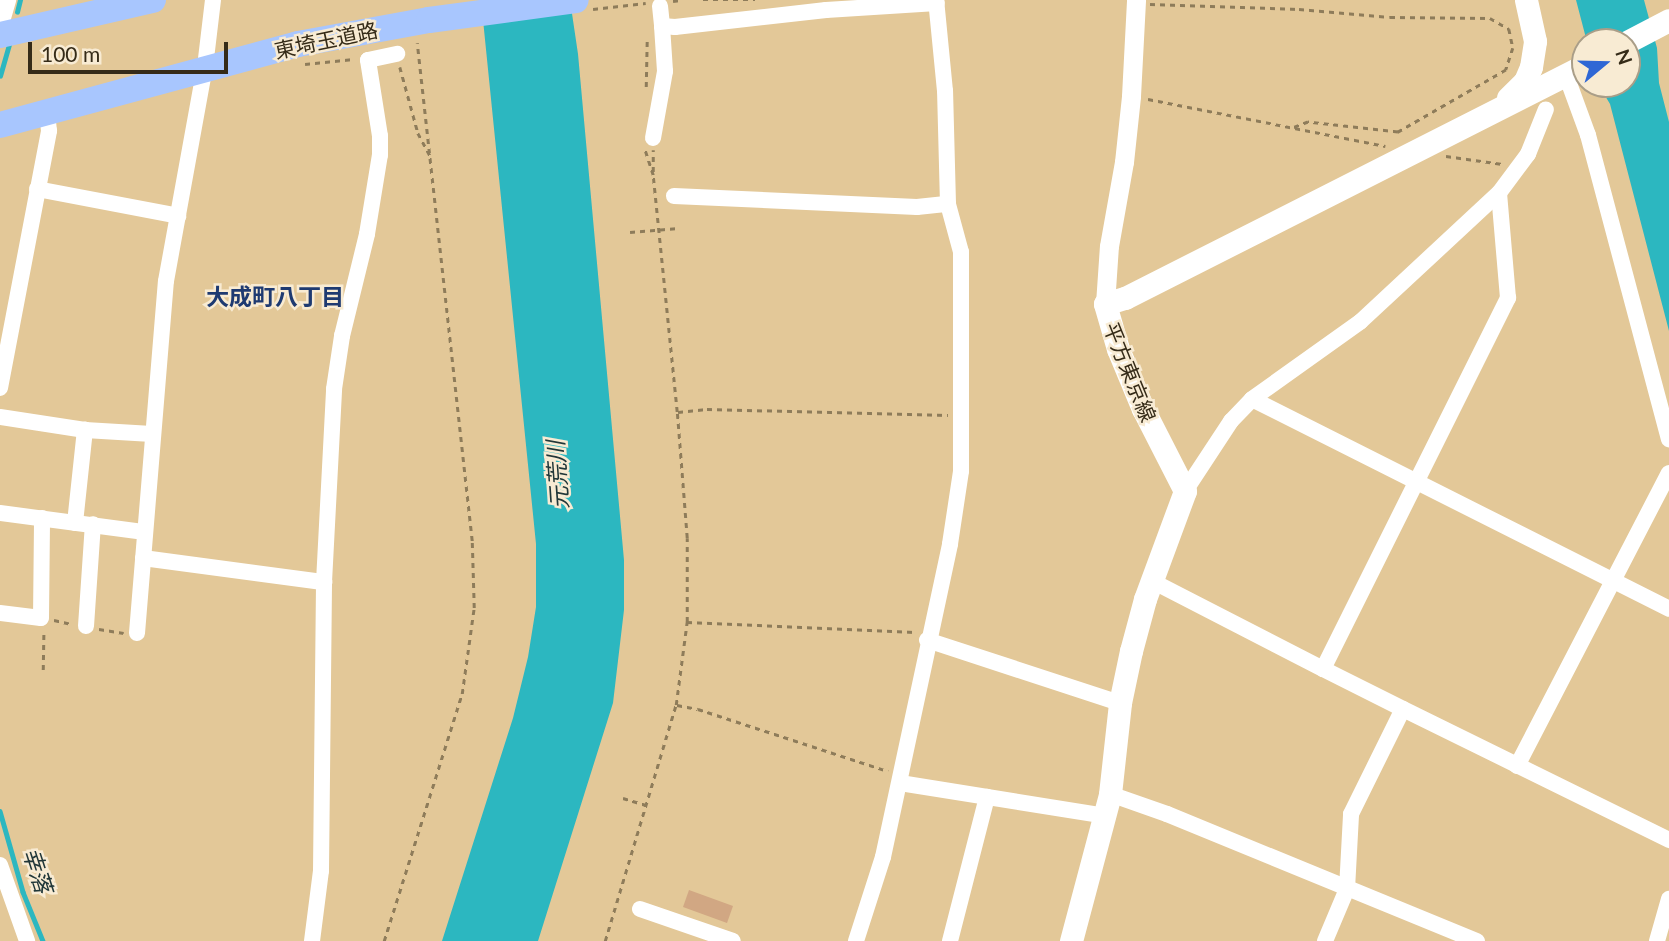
<!DOCTYPE html>
<html>
<head>
<meta charset="utf-8">
<style>
  body { margin:0 }
  #map { position:relative; width:1669px; height:941px; overflow:hidden; background:#e3c898; font-family:Lato,"Noto Sans JP",sans-serif }
  div>[style] { position:absolute }
  [style*='--x'] { left:calc(var(--x)*1px); top:calc(var(--y)*1px); width:calc(var(--w)*1px); rotate:calc(var(--a)*1deg) }
  .water>* { inset:0; background:#2cb7c0 }
  .stream>* { height:4.5px; margin:-2.25px; padding:0 2.25px; transform-origin:2.25px; border-radius:2.25px; background:#2cb7c0 }
  .building>* { inset:0; background:#d1a783 }
  .path>* { height:2.5px; margin-top:-1.25px; transform-origin:0; background:repeating-linear-gradient(90deg,#8e7c5a 0 5px,transparent 0 10px) }
  .minor>* { height:16px; margin:-8px; padding:0 8px; transform-origin:8px; border-radius:8px; background:#fff }
  .tertiary>* { height:19px; margin:-9.5px; padding:0 9.5px; transform-origin:9.5px; border-radius:9.5px; background:#fff }
  .secondary>* { height:23px; margin:-11.5px; padding:0 11.5px; transform-origin:11.5px; border-radius:11.5px; background:#fff }
  .trunk>* { height:26px; margin:-13px; padding:0 13px; transform-origin:13px; border-radius:13px; background:#a8c6fe }
  span { translate:-50% -50%; white-space:nowrap; text-align:center; line-height:1.15; -webkit-text-stroke:5px #f8ebd3; paint-order:stroke }
  .street-label { font-size:21px; color:#352b18 }
  .neighbourhood-label { font-size:23px; color:#1e3a71; font-weight:700 }
  .water-label { font-size:23px; color:#213739; font-style:italic }
  .north { position:absolute; left:1571px; top:28px; width:70px; height:70px; box-sizing:border-box; background:#f8ebd3; border:2px solid #aa9e88; border-radius:50%; rotate:71deg; font-size:19px; font-weight:700; line-height:28px; text-align:center; color:#352b18 }
  .north::after { content:''; display:block; margin:auto; width:24px; height:32px; background:#2f67d5; clip-path:polygon(50% 0,100% 100%,50% 72%,0 100%) }
  .scale { position:absolute; left:28px; top:42px; width:200px; height:32px; box-sizing:border-box; border:4px solid #352b18; border-top:0; padding-left:9px; font-size:21px; line-height:24px; white-space:nowrap; color:#352b18; -webkit-text-stroke:5px #f8ebd3; paint-order:stroke }
</style>
</head>
<body>
<div id="map">
  <div class="water">
    <i style="clip-path:polygon(481px 0,570px 0,578px 54px,624px 560px,624px 610px,613px 703px,538px 941px,442px 941px,513px 718px,528px 657px,536px 607px,536px 544px)"></i>
    <i style="clip-path:polygon(1576px 0,1644px 0,1657px 48px,1659px 83px,1669px 122px,1669px 331px,1610px 104px,1598px 84px,1627px 84px,1627px 42px,1587px 42px)"></i>
  </div>
  <div class="stream">
    <i style="--x:17;--y:12;--w:12;--a:-76"></i>
    <i style="--x:0;--y:76;--w:33;--a:-74"></i>
    <i style="--x:0;--y:811;--w:84;--a:74.1"></i>
    <i style="--x:23;--y:892;--w:53;--a:67.8"></i>
  </div>
  <div class="building">
    <i style="clip-path:polygon(689px 890px,733px 906px,727px 923px,683px 907px)"></i>
  </div>
  <div class="path">
    <i style="--x:703;--y:0;--w:52;--a:0"></i>
    <i style="--x:673;--y:1;--w:8;--a:-7"></i>
    <i style="--x:1150;--y:4;--w:149;--a:1.9"></i>
    <i style="--x:1299;--y:9;--w:91;--a:5"></i>
    <i style="--x:1390;--y:17;--w:100;--a:0.6"></i>
    <i style="--x:1490;--y:18;--w:22;--a:30"></i>
    <i style="--x:1509;--y:29;--w:19;--a:78"></i>
    <i style="--x:1513;--y:48;--w:23;--a:108"></i>
    <i style="--x:1506;--y:70;--w:125;--a:150.1"></i>
    <i style="--x:1398;--y:132;--w:91;--a:-173.7"></i>
    <i style="--x:1308;--y:122;--w:17;--a:159"></i>
    <i style="--x:593;--y:9;--w:53;--a:-6.5"></i>
    <i style="--x:1601;--y:42;--w:10;--a:-29"></i>
    <i style="--x:305;--y:64;--w:49;--a:-5.8"></i>
    <i style="--x:400;--y:67;--w:68;--a:74.7"></i>
    <i style="--x:418;--y:133;--w:26;--a:62"></i>
    <i style="--x:646;--y:87;--w:46;--a:-88.8"></i>
    <i style="--x:1148;--y:99;--w:242;--a:11.2"></i>
    <i style="--x:1446;--y:156;--w:57;--a:8.1"></i>
    <i style="--x:653;--y:172;--w:22;--a:-90"></i>
    <i style="--x:630;--y:232;--w:49;--a:-4.7"></i>
    <i style="--x:678;--y:412;--w:29;--a:-6"></i>
    <i style="--x:707;--y:409;--w:241;--a:1.4"></i>
    <i style="--x:54;--y:620;--w:18;--a:13"></i>
    <i style="--x:687;--y:622;--w:228;--a:2.5"></i>
    <i style="--x:99;--y:629;--w:25;--a:9"></i>
    <i style="--x:43;--y:670;--w:39;--a:-89"></i>
    <i style="--x:677;--y:705;--w:21;--a:11"></i>
    <i style="--x:698;--y:709;--w:200;--a:18.1"></i>
    <i style="--x:623;--y:798;--w:24;--a:17"></i>
    <i style="--x:384;--y:941;--w:259;--a:-72.5"></i>
    <i style="--x:462;--y:694;--w:87;--a:-82.1"></i>
    <i style="--x:474;--y:608;--w:67;--a:-91.7"></i>
    <i style="--x:472;--y:541;--w:501;--a:-96.3"></i>
    <i style="--x:605;--y:941;--w:246;--a:-73.3"></i>
    <i style="--x:676;--y:705;--w:84;--a:-82.5"></i>
    <i style="--x:687;--y:622;--w:84;--a:-90"></i>
    <i style="--x:687;--y:538;--w:126;--a:-94.5"></i>
    <i style="--x:677;--y:412;--w:238;--a:-95.8"></i>
    <i style="--x:653;--y:175;--w:26;--a:-108"></i>
  </div>
  <div class="minor">
    <i style="--x:660;--y:6;--w:20;--a:84"></i>
    <i style="--x:662;--y:26;--w:13;--a:4"></i>
    <i style="--x:675;--y:27;--w:152;--a:-6.4"></i>
    <i style="--x:826;--y:10;--w:111;--a:-3.6"></i>
    <i style="--x:5;--y:34;--w:10;--a:-114"></i>
    <i style="--x:1;--y:25;--w:26;--a:-74"></i>
    <i style="--x:1566;--y:75;--w:64;--a:69.9"></i>
    <i style="--x:1588;--y:135;--w:315;--a:75.1"></i>
    <i style="--x:653;--y:138;--w:68;--a:-79.8"></i>
    <i style="--x:665;--y:71;--w:45;--a:-93.8"></i>
    <i style="--x:37;--y:189;--w:144;--a:10.8"></i>
    <i style="--x:674;--y:196;--w:243;--a:2.6"></i>
    <i style="--x:917;--y:207;--w:31;--a:-6"></i>
    <i style="--x:0;--y:388;--w:262;--a:-79.2"></i>
    <i style="--x:49;--y:131;--w:20;--a:-96"></i>
    <i style="--x:1252;--y:399;--w:467;--a:26.7"></i>
    <i style="--x:0;--y:417;--w:86;--a:8.7"></i>
    <i style="--x:85;--y:430;--w:67;--a:3.4"></i>
    <i style="--x:1185;--y:491;--w:84;--a:-56.7"></i>
    <i style="--x:1231;--y:421;--w:30;--a:-46"></i>
    <i style="--x:1252;--y:399;--w:133;--a:-35.5"></i>
    <i style="--x:1360;--y:322;--w:190;--a:-42.9"></i>
    <i style="--x:1499;--y:193;--w:49;--a:-53.4"></i>
    <i style="--x:1528;--y:154;--w:48;--a:-68.2"></i>
    <i style="--x:0;--y:513;--w:146;--a:7.5"></i>
    <i style="--x:75;--y:523;--w:94;--a:-83.9"></i>
    <i style="--x:143;--y:558;--w:183;--a:7.6"></i>
    <i style="--x:1152;--y:581;--w:192;--a:27.2"></i>
    <i style="--x:0;--y:613;--w:41;--a:7"></i>
    <i style="--x:41;--y:618;--w:100;--a:-89.4"></i>
    <i style="--x:86;--y:626;--w:102;--a:-86.1"></i>
    <i style="--x:137;--y:633;--w:353;--a:-85.3"></i>
    <i style="--x:166;--y:281;--w:218;--a:-79.7"></i>
    <i style="--x:205;--y:67;--w:67;--a:-83.2"></i>
    <i style="--x:927;--y:640;--w:203;--a:18.1"></i>
    <i style="--x:1403;--y:709;--w:297;--a:26.2"></i>
    <i style="--x:1517;--y:766;--w:330;--a:-62.6"></i>
    <i style="--x:900;--y:783;--w:208;--a:9.1"></i>
    <i style="--x:1110;--y:794;--w:60;--a:19.3"></i>
    <i style="--x:1167;--y:814;--w:335;--a:22.3"></i>
    <i style="--x:0;--y:865;--w:81;--a:70.4"></i>
    <i style="--x:640;--y:909;--w:98;--a:19"></i>
    <i style="--x:312;--y:941;--w:71;--a:-82.7"></i>
    <i style="--x:321;--y:871;--w:289;--a:-89.4"></i>
    <i style="--x:324;--y:582;--w:193;--a:-87"></i>
    <i style="--x:334;--y:389;--w:54;--a:-81.4"></i>
    <i style="--x:342;--y:336;--w:105;--a:-76.2"></i>
    <i style="--x:367;--y:234;--w:80;--a:-80.7"></i>
    <i style="--x:380;--y:155;--w:19;--a:-90"></i>
    <i style="--x:380;--y:136;--w:77;--a:-99"></i>
    <i style="--x:368;--y:60;--w:30;--a:-12"></i>
    <i style="--x:856;--y:941;--w:88;--a:-72.2"></i>
    <i style="--x:883;--y:857;--w:320;--a:-77.9"></i>
    <i style="--x:950;--y:544;--w:74;--a:-81.4"></i>
    <i style="--x:961;--y:471;--w:219;--a:-90"></i>
    <i style="--x:961;--y:252;--w:50;--a:-105.2"></i>
    <i style="--x:948;--y:204;--w:113;--a:-91.5"></i>
    <i style="--x:945;--y:91;--w:91;--a:-95.6"></i>
    <i style="--x:950;--y:941;--w:149;--a:-75.6"></i>
    <i style="--x:1325;--y:941;--w:56;--a:-67.1"></i>
    <i style="--x:1347;--y:889;--w:75;--a:-86.9"></i>
    <i style="--x:1351;--y:814;--w:117;--a:-63.7"></i>
    <i style="--x:1403;--y:709;--w:89;--a:-153.4"></i>
    <i style="--x:1323;--y:669;--w:415;--a:-63.5"></i>
    <i style="--x:1508;--y:298;--w:105;--a:-94.9"></i>
    <i style="--x:1657;--y:941;--w:44;--a:-74.1"></i>
  </div>
  <div class="tertiary">
    <i style="--x:1105;--y:304;--w:58;--a:-86.1"></i>
    <i style="--x:1109;--y:246;--w:85;--a:-79.9"></i>
    <i style="--x:1124;--y:162;--w:66;--a:-83.9"></i>
    <i style="--x:1131;--y:96;--w:96;--a:-87"></i>
  </div>
  <div class="secondary">
    <i style="--x:1627;--y:42;--w:47;--a:-27.6"></i>
    <i style="--x:1508;--y:98;--w:24;--a:-45"></i>
    <i style="--x:1525;--y:81;--w:15;--a:-67"></i>
    <i style="--x:1531;--y:67;--w:26;--a:-81"></i>
    <i style="--x:1535;--y:41;--w:42;--a:-102.4"></i>
    <i style="--x:1071;--y:941;--w:152;--a:-75.1"></i>
    <i style="--x:1110;--y:794;--w:92;--a:-83.7"></i>
    <i style="--x:1120;--y:703;--w:53;--a:-78.1"></i>
    <i style="--x:1131;--y:651;--w:54;--a:-74.9"></i>
    <i style="--x:1145;--y:599;--w:115;--a:-69.7"></i>
    <i style="--x:1185;--y:491;--w:92;--a:-117.1"></i>
    <i style="--x:1143;--y:409;--w:65;--a:-112.6"></i>
    <i style="--x:1118;--y:349;--w:47;--a:-106.1"></i>
    <i style="--x:1105;--y:304;--w:21;--a:-17"></i>
    <i style="--x:1125;--y:298;--w:516;--a:-26.86"></i>
  </div>
  <div class="trunk">
    <i style="--x:0;--y:35;--w:157;--a:-12.9"></i>
    <i style="--x:0;--y:125;--w:309;--a:-15.2"></i>
    <i style="--x:298;--y:44;--w:133;--a:-10.4"></i>
    <i style="--x:429;--y:20;--w:148;--a:-7.7"></i>
  </div>
  <div class="street-label">
    <span style="left:326px;top:40px;rotate:-12deg">東埼玉道路</span>
    <span style="left:1130px;top:372px;rotate:68deg">平方東京線</span>
  </div>
  <div class="neighbourhood-label">
    <span style="left:275px;top:296px">大成町八丁目</span>
  </div>
  <div class="water-label">
    <span style="left:557px;top:475px;rotate:-94deg">元荒川</span>
    <span style="left:38px;top:870px;rotate:72deg">幸落</span>
  </div>
  <div class="north">N</div>
  <div class="scale">100 m</div>
</div>
</body>
</html>
